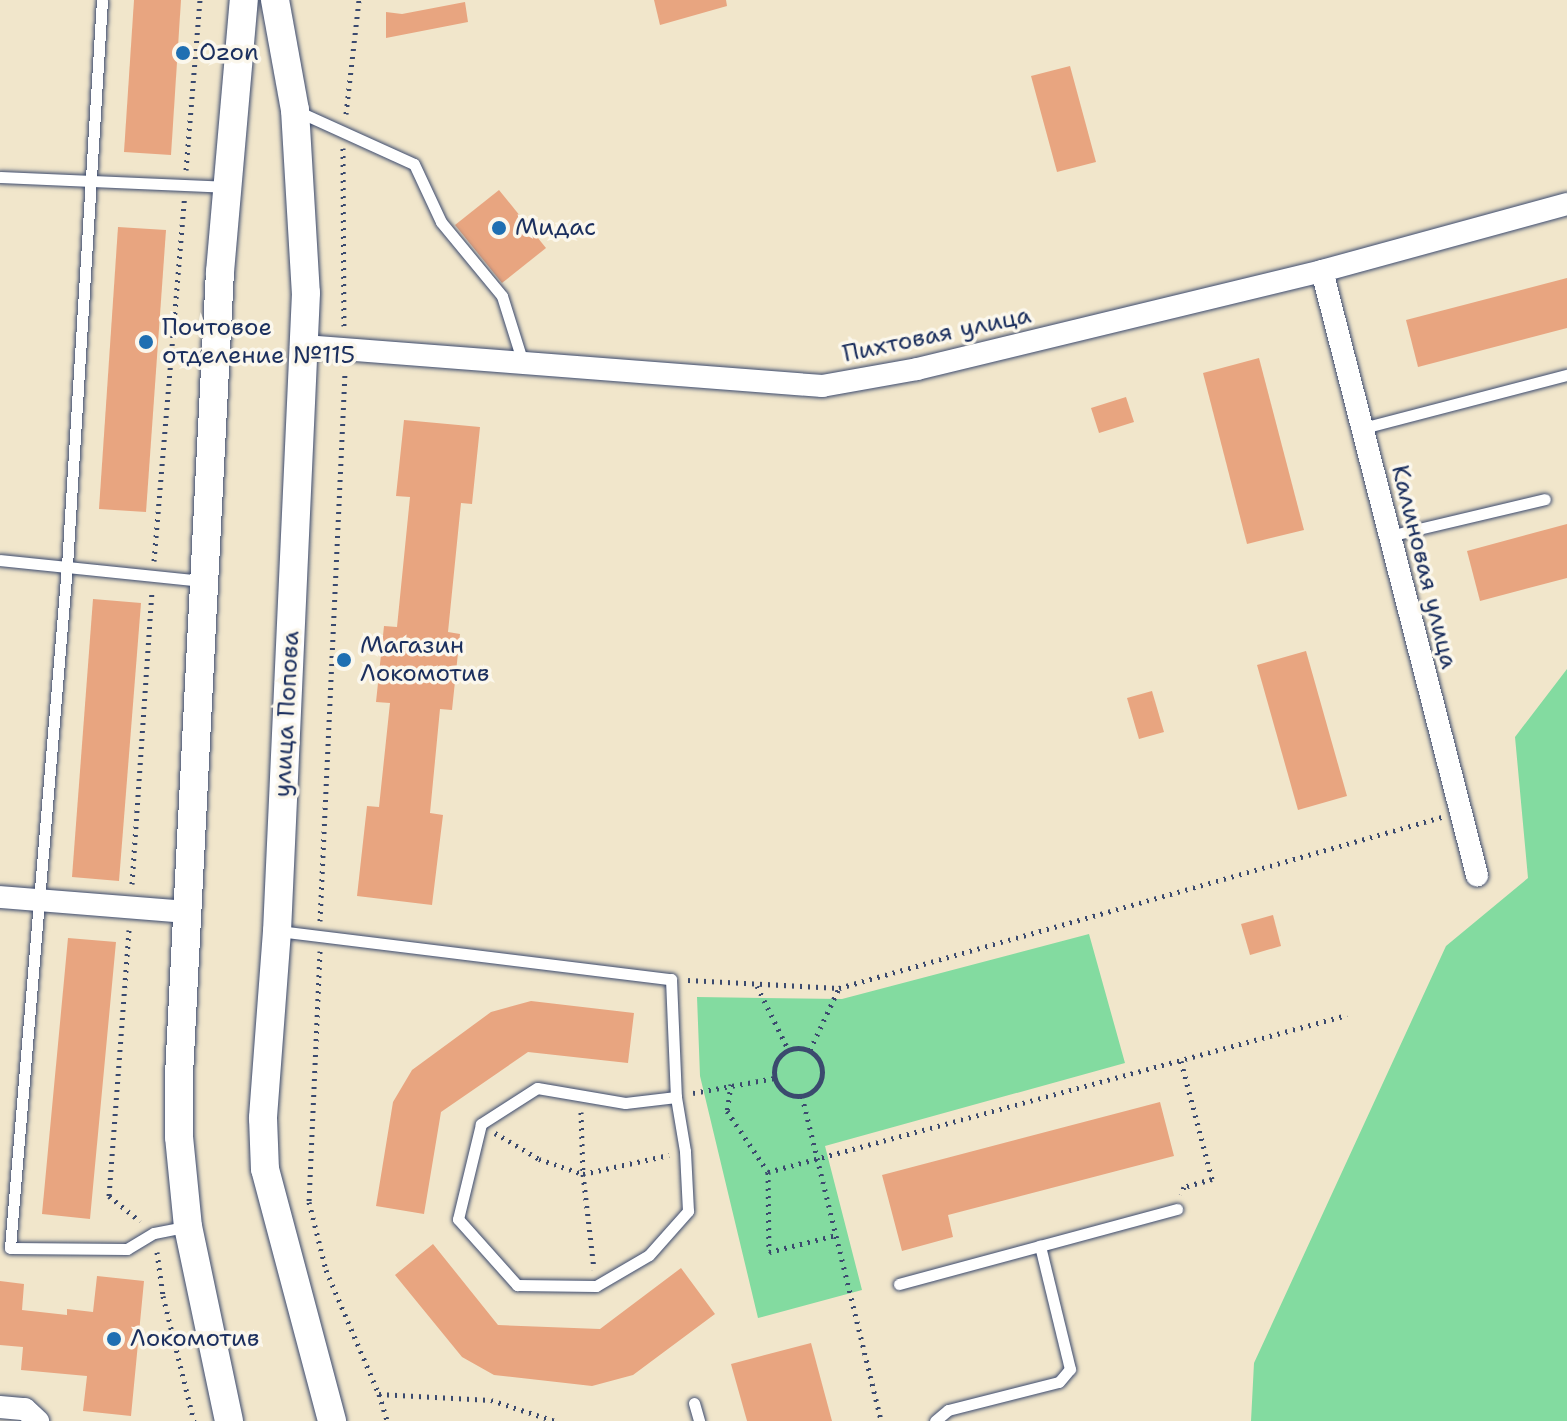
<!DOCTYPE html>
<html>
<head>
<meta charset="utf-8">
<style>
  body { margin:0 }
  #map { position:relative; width:1567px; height:1421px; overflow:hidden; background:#f1e6cb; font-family:"Shantell Sans",sans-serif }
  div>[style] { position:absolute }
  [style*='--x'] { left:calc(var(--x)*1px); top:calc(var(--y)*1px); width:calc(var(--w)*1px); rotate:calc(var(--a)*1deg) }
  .green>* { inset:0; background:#83dba0 }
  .building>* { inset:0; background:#e8a580 }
  .path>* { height:5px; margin-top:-2.5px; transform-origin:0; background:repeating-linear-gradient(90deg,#3b4a6e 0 2px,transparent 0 8px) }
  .path>.ring { margin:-2.5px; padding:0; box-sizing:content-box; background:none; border:5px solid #3b4a6e; border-radius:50% }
  .roads { filter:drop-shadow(0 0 2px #3b4a6e) drop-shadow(0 0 2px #3b4a6e) }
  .service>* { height:11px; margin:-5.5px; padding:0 5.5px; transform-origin:5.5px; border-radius:5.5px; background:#fff }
  .minor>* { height:22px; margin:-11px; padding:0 11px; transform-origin:11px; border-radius:11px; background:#fff }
  .tertiary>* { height:28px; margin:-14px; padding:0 14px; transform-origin:14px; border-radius:14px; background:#fff }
  .dots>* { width:22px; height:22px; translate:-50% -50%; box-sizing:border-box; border:4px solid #fbf7ec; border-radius:50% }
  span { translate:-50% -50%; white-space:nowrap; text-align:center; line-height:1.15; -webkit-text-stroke:7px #fbf7ec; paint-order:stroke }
  .poi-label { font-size:24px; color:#1b2f5e }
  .left { translate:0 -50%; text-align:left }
  .street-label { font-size:24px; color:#1b2f5e }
</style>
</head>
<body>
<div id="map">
  <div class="green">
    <i style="clip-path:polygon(1567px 669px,1567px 1421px,1251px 1421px,1254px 1363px,1446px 946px,1528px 878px,1515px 737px)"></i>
    <i style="clip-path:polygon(1089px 934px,1125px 1063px,825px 1146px,862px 1290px,758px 1318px,700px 1076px,697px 997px,842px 999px)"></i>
  </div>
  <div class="building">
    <i style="clip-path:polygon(134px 0,181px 0,171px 155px,124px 152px)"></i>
    <i style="clip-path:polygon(654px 0,726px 0,727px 6px,660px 25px)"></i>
    <i style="clip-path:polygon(465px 2px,468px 22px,386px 38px,386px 12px,402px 14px)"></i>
    <i style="clip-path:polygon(1070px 66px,1096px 162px,1057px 172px,1031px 76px)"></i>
    <i style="clip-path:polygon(499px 190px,546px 248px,502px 283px,455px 225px)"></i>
    <i style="clip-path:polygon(118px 227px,166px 230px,146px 512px,99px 509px)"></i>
    <i style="clip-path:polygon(1567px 278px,1567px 328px,1418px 367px,1406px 320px)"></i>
    <i style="clip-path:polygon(1259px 358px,1304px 530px,1247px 544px,1203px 373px)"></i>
    <i style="clip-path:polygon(1126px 397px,1134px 422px,1099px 433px,1091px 408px)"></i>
    <i style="clip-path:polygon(404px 420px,480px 427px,472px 504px,461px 503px,448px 632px,460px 634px,452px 710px,440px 709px,430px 813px,443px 815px,432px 905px,357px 896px,367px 806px,379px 807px,390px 703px,376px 702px,384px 626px,397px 627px,410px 497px,396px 496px)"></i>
    <i style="clip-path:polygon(1567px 524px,1567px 578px,1480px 601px,1467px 551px)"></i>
    <i style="clip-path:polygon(93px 599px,141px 603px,119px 881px,72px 877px)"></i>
    <i style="clip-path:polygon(1306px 651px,1347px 796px,1298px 810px,1257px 665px)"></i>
    <i style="clip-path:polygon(1152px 691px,1164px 732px,1139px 739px,1127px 698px)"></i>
    <i style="clip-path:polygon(1273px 915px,1281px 946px,1250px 955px,1241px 924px)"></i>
    <i style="clip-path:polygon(68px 938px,116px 942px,90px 1219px,42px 1214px)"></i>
    <i style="clip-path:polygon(531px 1001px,634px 1013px,628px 1063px,528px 1052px,441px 1112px,424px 1214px,376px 1206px,393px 1102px,412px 1070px,491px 1012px)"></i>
    <i style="clip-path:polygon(1160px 1102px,1174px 1156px,948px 1215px,953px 1237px,902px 1251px,882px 1175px)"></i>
    <i style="clip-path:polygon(433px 1244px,498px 1325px,600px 1329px,681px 1268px,715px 1314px,633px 1375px,592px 1386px,494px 1375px,462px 1357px,395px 1275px)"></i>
    <i style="clip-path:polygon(97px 1276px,144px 1281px,131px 1416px,83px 1411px,87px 1376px,21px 1370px,23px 1347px,0 1345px,0 1281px,24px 1284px,22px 1310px,67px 1315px,67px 1309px,93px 1312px)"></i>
    <i style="clip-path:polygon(811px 1343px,832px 1421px,747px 1421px,731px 1364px)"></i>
  </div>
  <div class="path">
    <i style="--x:346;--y:114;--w:115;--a:-83.5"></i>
    <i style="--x:343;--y:148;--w:178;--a:89.7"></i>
    <i style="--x:186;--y:170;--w:171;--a:-85.3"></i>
    <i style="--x:154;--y:561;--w:362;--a:-85.2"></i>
    <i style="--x:132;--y:884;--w:294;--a:-86.1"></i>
    <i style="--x:320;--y:921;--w:550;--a:-87.39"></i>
    <i style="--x:129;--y:930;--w:267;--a:94.3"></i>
    <i style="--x:109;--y:1196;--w:40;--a:39"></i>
    <i style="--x:320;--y:951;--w:251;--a:92.5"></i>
    <i style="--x:309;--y:1202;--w:70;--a:76"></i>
    <i style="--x:688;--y:980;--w:151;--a:3"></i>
    <i style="--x:839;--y:988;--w:627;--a:-15.83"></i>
    <i style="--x:757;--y:986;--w:70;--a:63.8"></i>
    <i class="ring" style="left:774px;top:1048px;width:43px;height:43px"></i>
    <i style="--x:810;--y:1050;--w:68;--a:-64.9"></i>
    <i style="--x:1181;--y:1061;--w:122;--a:75.3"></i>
    <i style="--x:1212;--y:1179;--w:29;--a:164"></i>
    <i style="--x:1184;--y:1187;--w:8;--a:113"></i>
    <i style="--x:731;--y:1084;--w:27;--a:98"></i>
    <i style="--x:727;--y:1111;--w:73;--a:56.1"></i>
    <i style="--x:768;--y:1172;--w:80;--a:89.3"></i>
    <i style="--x:769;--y:1252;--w:69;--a:-14.2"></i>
    <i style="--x:693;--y:1093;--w:83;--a:-10.4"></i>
    <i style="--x:802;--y:1096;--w:334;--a:76.3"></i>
    <i style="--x:581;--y:1112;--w:62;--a:88.2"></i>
    <i style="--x:583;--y:1174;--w:96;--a:83.4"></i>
    <i style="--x:495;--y:1133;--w:51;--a:30.6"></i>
    <i style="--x:539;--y:1159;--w:46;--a:18.8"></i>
    <i style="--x:583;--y:1174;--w:88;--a:-12.5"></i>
    <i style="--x:768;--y:1172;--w:600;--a:-15.17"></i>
    <i style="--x:157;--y:1252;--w:44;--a:82.2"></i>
    <i style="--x:163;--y:1296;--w:129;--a:76.1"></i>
    <i style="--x:326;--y:1270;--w:135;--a:66.9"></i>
    <i style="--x:379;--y:1394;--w:28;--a:73"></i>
    <i style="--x:379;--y:1394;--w:112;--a:3.1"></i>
    <i style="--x:491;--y:1400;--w:67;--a:18.2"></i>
  </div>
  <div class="roads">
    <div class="service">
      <i style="--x:102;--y:0;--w:567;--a:93.54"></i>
      <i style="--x:67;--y:566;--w:684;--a:94.78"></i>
      <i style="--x:10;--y:1248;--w:117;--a:0.5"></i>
      <i style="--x:127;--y:1249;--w:31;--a:-31"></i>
      <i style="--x:154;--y:1233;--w:33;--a:-11"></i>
      <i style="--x:297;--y:111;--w:128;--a:24.4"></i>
      <i style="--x:414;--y:164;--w:64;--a:65"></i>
      <i style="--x:441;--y:222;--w:96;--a:50.5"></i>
      <i style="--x:502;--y:296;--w:67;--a:72.6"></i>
      <i style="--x:0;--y:177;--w:225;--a:2.5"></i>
      <i style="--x:1363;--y:428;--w:211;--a:-14.6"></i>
      <i style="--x:1389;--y:536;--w:160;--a:-13.3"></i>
      <i style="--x:0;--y:560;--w:203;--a:5.9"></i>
      <i style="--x:278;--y:931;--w:396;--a:7"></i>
      <i style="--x:671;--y:979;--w:118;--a:87.6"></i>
      <i style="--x:676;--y:1097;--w:51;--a:173.3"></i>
      <i style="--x:625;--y:1103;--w:89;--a:-170.3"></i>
      <i style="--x:537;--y:1088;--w:67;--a:147.3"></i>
      <i style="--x:481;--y:1124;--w:98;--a:103.6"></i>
      <i style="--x:458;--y:1219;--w:89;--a:48.2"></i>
      <i style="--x:517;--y:1285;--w:79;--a:0.7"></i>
      <i style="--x:596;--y:1286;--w:61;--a:-30.3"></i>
      <i style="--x:649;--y:1255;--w:59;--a:-48.4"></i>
      <i style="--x:688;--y:1211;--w:60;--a:-92.9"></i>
      <i style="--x:685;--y:1151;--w:55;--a:-99.5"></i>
      <i style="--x:899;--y:1284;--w:288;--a:-15.1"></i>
      <i style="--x:694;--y:1403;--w:19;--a:74"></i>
      <i style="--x:935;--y:1421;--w:17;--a:-40"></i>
      <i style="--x:948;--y:1410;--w:114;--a:-14.2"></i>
      <i style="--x:1059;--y:1382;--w:17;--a:-50"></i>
      <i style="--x:1070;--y:1369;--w:127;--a:-103.7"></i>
    </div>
    <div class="minor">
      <i style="--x:1322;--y:271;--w:624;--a:75.61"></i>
      <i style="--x:304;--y:346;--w:520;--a:4.42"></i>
      <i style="--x:822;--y:386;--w:97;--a:-10.1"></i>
      <i style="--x:917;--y:369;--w:417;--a:-13.6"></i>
      <i style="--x:1322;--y:271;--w:254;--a:-15.3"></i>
      <i style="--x:0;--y:897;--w:186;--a:4.6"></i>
      <i style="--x:0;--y:1407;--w:25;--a:5"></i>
      <i style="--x:25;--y:1409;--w:18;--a:43"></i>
    </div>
    <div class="tertiary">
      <i style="--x:275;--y:0;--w:112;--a:79.7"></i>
      <i style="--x:295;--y:110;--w:183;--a:86.6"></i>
      <i style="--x:306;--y:293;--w:639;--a:92.6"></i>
      <i style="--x:277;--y:931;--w:188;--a:94.3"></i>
      <i style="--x:263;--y:1118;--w:51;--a:87.8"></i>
      <i style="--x:265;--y:1169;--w:261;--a:75.1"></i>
      <i style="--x:229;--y:1421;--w:198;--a:-101.9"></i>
      <i style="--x:188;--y:1227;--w:90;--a:-95.7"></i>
      <i style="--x:179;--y:1137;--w:62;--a:-90"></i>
      <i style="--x:179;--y:1075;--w:804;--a:-87.08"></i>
      <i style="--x:220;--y:272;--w:273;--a:-85"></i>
    </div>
  </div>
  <div class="dots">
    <i style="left:183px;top:53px;background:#1f6fb2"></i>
    <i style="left:499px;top:228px;background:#1f6fb2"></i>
    <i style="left:146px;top:342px;background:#1f6fb2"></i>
    <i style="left:344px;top:660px;background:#1f6fb2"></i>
    <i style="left:114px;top:1339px;background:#1f6fb2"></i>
  </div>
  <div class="poi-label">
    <span class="left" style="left:199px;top:53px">Ozon</span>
    <span class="left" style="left:515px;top:228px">Мидас</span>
    <span class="left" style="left:162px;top:342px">Почтовое<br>отделение №115</span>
    <span class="left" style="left:360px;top:660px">Магазин<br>Локомотив</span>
    <span class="left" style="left:130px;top:1339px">Локомотив</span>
  </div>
  <div class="street-label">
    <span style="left:937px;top:335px;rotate:-12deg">Пихтовая улица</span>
    <span style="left:1424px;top:567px;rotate:76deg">Калиновая улица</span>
    <span style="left:287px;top:714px;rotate:-87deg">улица Попова</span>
  </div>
</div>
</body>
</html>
